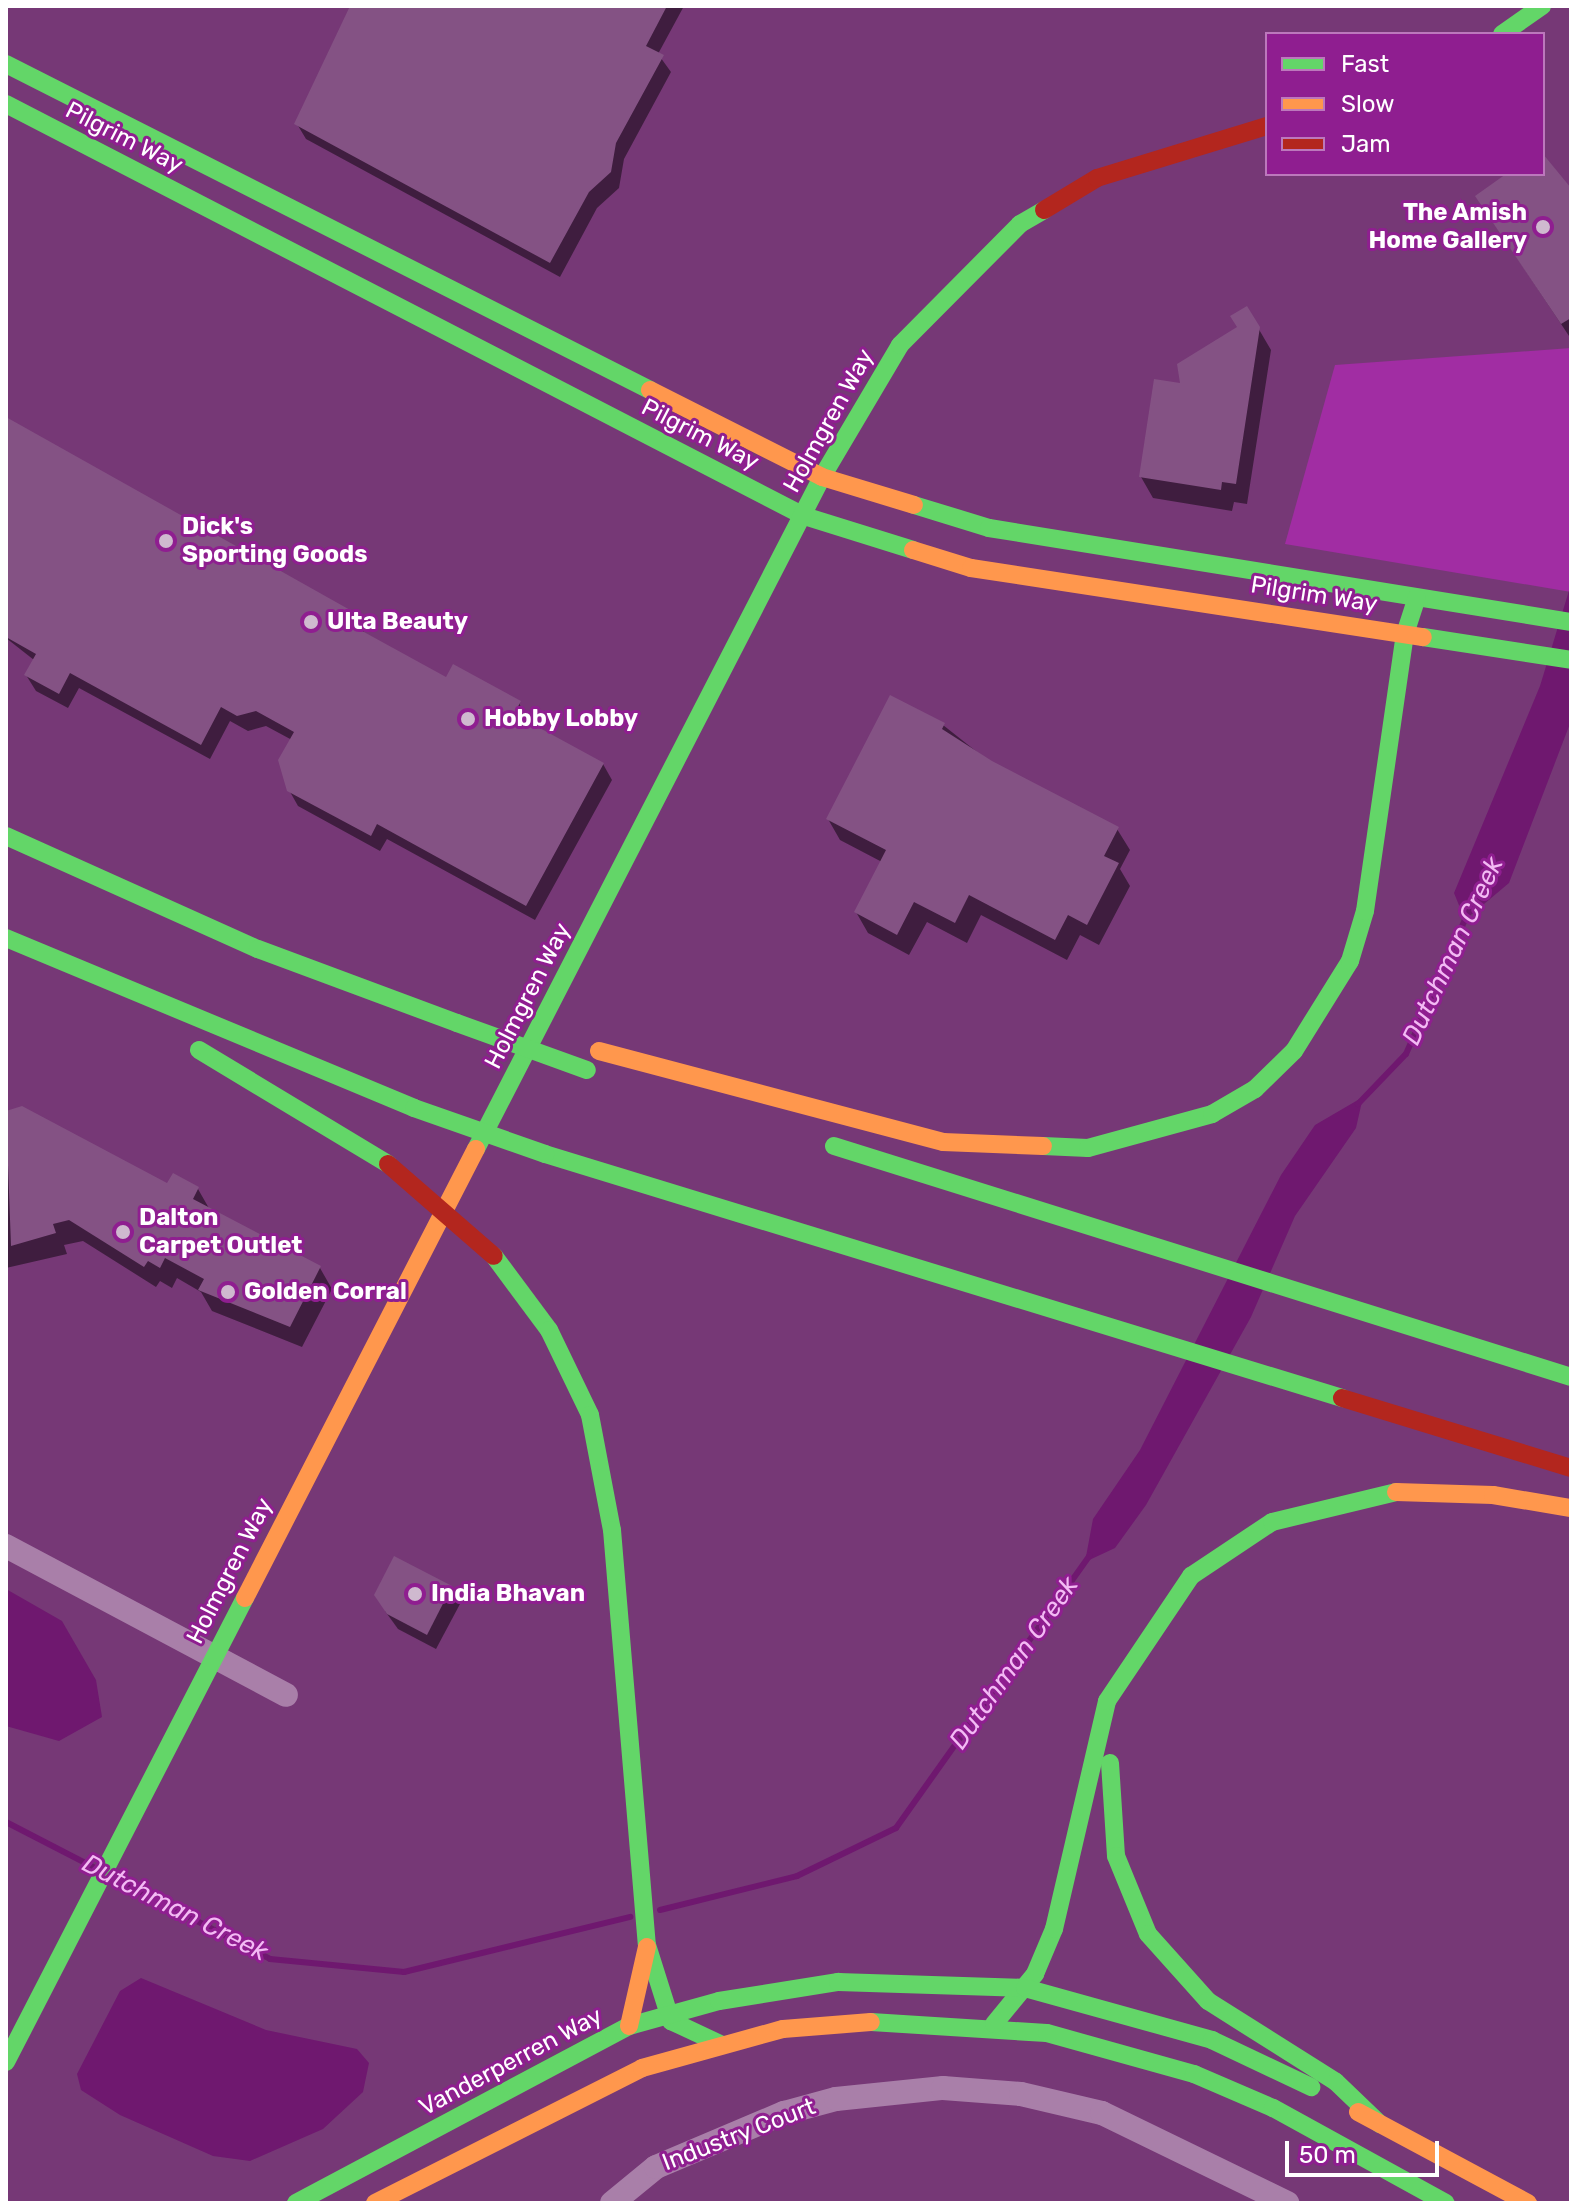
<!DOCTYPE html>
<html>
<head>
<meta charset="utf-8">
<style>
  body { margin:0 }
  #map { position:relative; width:1577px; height:2209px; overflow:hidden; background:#763876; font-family:Rubik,sans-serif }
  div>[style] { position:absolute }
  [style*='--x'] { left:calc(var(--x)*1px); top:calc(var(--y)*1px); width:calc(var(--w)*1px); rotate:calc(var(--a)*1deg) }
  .green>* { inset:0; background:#a12da3 }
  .water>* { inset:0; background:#6f186f }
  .shadow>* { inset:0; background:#0007 }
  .stream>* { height:6px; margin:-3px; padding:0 3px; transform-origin:3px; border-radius:3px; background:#6f186f }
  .building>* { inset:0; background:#845284 }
  .street>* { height:24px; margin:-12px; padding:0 12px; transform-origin:12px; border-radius:12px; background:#a97fa9 }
  .fast>* { height:18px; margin:-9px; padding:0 9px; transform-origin:9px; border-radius:9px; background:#63d668 }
  .slow>* { height:18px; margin:-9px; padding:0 9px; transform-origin:9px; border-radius:9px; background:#ff974d }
  .jam>* { height:18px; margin:-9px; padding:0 9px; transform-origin:9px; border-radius:9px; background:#b3261e }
  .fast-bridge>* { height:18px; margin:-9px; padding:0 9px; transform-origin:9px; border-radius:9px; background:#63d668 }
  .jam-bridge>* { height:18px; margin:-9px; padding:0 9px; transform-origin:9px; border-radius:9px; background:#b3261e }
  .dots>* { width:22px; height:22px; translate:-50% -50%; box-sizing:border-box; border:4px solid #8f1e90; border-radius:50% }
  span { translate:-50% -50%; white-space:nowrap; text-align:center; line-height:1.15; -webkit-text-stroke:6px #8f1e90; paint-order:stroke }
  .street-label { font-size:24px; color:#fff }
  .poi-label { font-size:24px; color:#fff; font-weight:700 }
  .right { translate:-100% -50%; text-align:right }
  .left { translate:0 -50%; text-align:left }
  .water-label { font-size:26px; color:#f3baf4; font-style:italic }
  .frame { position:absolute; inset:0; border:8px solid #fff; pointer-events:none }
  .legend { position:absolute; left:1265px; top:32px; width:280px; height:144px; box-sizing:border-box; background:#8f1e90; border:2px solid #bc78bc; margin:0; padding:10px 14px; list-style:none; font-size:24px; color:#fff }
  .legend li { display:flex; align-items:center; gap:16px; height:40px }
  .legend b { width:40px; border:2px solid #bc78bc }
  .scale { position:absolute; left:1285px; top:2141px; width:154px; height:36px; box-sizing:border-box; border:4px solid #fff; border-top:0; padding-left:10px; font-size:24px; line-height:28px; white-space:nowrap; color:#fff; -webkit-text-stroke:6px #8f1e90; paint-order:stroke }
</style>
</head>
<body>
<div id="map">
  <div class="green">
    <i style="clip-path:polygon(1571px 348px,1571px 592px,1285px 544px,1335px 365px)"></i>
  </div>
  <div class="water">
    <i style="clip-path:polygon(1571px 584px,1571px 721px,1509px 883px,1465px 920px,1454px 893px,1540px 686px)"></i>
    <i style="clip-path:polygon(1363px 1097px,1356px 1128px,1295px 1216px,1251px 1317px,1146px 1505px,1115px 1548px,1085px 1562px,1093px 1519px,1140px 1450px,1281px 1175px,1315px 1125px)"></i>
    <i style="clip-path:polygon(6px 1589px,62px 1621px,96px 1680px,102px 1717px,59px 1741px,6px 1726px)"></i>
    <i style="clip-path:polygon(141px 1978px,266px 2030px,357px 2049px,369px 2063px,363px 2092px,323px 2129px,250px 2161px,213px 2156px,120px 2115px,81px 2090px,77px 2074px,120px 1991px)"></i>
  </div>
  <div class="shadow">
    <i style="clip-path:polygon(353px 6px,684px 6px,658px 54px,671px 72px,624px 159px,619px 188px,597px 208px,560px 277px,306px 139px,297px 124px)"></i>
    <i style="clip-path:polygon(1543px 158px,1571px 207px,1571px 339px,1490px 217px,1514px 174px,1543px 174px)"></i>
    <i style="clip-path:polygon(1247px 309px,1271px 350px,1247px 504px,1234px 502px,1232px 511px,1153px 498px,1141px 477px,1182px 385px,1239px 328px)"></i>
    <i style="clip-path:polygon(6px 420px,357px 617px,365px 635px,447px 680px,519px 702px,526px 722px,603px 764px,612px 780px,535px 920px,387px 839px,380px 851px,298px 806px,289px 790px,292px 740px,266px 726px,248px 731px,230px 721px,210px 759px,79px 688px,68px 708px,36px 691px,26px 675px,34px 660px,6px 638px)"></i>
    <i style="clip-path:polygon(943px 725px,991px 763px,1117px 829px,1130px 850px,1120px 869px,1130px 886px,1099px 945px,1080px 935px,1067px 960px,981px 915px,967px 943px,927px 922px,909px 955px,868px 933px,856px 912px,882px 862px,840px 840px,828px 819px)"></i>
    <i style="clip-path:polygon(22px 1108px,168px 1186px,198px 1189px,210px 1210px,320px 1268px,332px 1289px,302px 1347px,212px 1311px,201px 1292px,177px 1278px,172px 1288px,160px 1281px,156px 1287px,83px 1241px,64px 1245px,67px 1254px,6px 1268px,6px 1113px)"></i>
    <i style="clip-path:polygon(451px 1588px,460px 1604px,436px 1649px,398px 1629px,385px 1611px)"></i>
  </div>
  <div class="stream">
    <i style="--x:1358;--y:1104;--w:69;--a:-46.2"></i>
    <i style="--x:1406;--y:1054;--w:152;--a:-66.3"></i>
    <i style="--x:6;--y:1822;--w:100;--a:27.3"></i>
    <i style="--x:112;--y:1877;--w:178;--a:27.4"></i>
    <i style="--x:270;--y:1959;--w:135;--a:5.5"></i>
    <i style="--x:404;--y:1972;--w:233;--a:-13.7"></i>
    <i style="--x:660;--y:1910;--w:141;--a:-13.9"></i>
    <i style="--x:797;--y:1876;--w:110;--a:-25.9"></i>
    <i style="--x:896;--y:1828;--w:334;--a:-54.6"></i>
  </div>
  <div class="building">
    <i style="clip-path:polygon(350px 6px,667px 6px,646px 46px,664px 55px,616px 143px,611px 172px,589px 192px,550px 263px,294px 124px)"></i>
    <i style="clip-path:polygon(1543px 154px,1571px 188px,1571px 318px,1561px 324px,1475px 196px,1506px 174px,1543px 174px)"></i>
    <i style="clip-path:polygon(1247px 306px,1260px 327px,1236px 484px,1222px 482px,1221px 490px,1139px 477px,1154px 379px,1180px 383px,1177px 364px,1237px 327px,1230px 316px)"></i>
    <i style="clip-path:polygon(6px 417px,359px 615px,353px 626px,446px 677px,453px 664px,521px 701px,514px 714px,604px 763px,526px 906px,377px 824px,371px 836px,287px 791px,278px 760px,294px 732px,256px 711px,237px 716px,221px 707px,201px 745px,70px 673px,59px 694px,24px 675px,36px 654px,6px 637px)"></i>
    <i style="clip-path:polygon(890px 695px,945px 723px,942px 729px,992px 761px,1119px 827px,1104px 856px,1119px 863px,1087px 925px,1068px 915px,1055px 940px,969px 895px,955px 923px,914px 902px,897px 935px,854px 912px,886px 850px,826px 819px)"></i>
    <i style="clip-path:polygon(22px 1106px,167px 1183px,173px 1173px,199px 1187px,193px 1199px,321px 1266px,290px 1327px,198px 1290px,204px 1279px,165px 1258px,160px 1268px,148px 1261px,144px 1267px,69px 1220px,53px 1224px,56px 1233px,11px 1246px,6px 1111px)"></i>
    <i style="clip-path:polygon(394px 1556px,452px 1586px,427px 1635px,387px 1614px,374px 1595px)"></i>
  </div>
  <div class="street">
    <i style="--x:6;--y:1546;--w:317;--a:28"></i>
    <i style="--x:612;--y:2203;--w:57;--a:-39.3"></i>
    <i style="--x:656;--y:2167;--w:139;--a:-22.9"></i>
    <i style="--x:784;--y:2113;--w:54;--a:-15.1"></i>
    <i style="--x:836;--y:2099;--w:108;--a:-5.9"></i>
    <i style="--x:943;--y:2088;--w:78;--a:4.4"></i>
    <i style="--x:1021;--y:2094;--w:83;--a:13.2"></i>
    <i style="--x:1102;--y:2113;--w:206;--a:25.9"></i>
  </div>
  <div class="fast">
    <i style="--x:1502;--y:34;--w:49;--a:-35"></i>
    <i style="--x:6;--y:64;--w:722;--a:26.85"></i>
    <i style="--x:6;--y:104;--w:898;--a:27.31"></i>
    <i style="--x:804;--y:516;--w:114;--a:17.3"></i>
    <i style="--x:914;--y:505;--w:78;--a:17"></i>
    <i style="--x:989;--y:528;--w:590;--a:9.17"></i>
    <i style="--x:1423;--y:637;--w:150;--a:8.8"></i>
    <i style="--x:6;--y:836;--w:276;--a:24.2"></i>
    <i style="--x:258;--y:949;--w:212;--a:20.4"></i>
    <i style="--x:6;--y:938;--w:442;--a:22.6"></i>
    <i style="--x:199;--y:1050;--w:221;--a:31.1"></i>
    <i style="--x:834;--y:1146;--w:772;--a:17.4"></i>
    <i style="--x:1043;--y:1146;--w:45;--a:2.5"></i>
    <i style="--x:1088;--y:1148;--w:129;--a:-15.3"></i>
    <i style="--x:1212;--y:1114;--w:50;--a:-30.2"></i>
    <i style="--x:1255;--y:1089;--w:54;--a:-44.3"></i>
    <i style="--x:1294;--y:1051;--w:106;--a:-58.1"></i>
    <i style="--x:1350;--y:961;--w:52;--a:-73.3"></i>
    <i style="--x:1365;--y:911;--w:280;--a:-81.8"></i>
    <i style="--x:1405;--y:634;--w:38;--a:-72"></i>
    <i style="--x:476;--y:1149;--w:756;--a:-62.76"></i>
    <i style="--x:822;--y:477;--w:153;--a:-59.4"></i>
    <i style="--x:900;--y:345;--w:170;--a:-45.2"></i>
    <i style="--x:1020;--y:224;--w:28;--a:-30"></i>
    <i style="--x:545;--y:1154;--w:834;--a:17.02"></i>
    <i style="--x:494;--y:1256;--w:92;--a:53.4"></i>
    <i style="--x:549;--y:1330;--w:94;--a:64.2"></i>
    <i style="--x:590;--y:1415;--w:117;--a:79.2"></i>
    <i style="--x:612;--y:1530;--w:416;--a:85.2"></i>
    <i style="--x:647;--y:1945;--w:80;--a:72.5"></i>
    <i style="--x:671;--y:2021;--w:54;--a:25.1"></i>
    <i style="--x:1110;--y:1763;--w:93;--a:86.3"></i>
    <i style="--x:1116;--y:1856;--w:84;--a:67.7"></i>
    <i style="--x:1148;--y:1934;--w:90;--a:48.2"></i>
    <i style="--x:1208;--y:2001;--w:151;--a:32.3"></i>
    <i style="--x:1336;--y:2082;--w:61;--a:43.7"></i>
    <i style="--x:871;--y:2022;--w:176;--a:3.6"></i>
    <i style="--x:1047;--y:2033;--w:153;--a:15.6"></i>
    <i style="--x:1194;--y:2074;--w:86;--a:23.3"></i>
    <i style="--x:1273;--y:2108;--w:197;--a:28.8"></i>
    <i style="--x:994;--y:2024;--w:65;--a:-50.6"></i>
    <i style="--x:1035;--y:1974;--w:49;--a:-67.1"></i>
    <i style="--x:1054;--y:1929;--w:234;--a:-76.9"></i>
    <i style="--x:1107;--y:1701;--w:151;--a:-56.1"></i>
    <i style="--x:1191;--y:1576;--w:97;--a:-33.7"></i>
    <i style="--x:1272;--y:1522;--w:128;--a:-13.6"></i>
    <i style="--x:6;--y:2062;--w:522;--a:-62.75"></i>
    <i style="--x:296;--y:2203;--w:377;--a:-28"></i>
    <i style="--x:629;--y:2026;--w:93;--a:-15.5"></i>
    <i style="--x:719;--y:2001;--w:121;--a:-9.1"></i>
    <i style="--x:838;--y:1982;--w:187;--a:1.8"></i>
    <i style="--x:1025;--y:1988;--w:194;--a:15.5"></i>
    <i style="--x:1212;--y:2040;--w:110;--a:25.4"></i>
  </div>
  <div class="slow">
    <i style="--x:650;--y:390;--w:193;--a:26.8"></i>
    <i style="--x:822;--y:477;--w:96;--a:16.9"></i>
    <i style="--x:913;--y:550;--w:61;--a:17.2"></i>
    <i style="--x:971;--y:568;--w:457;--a:8.7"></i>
    <i style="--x:599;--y:1051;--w:356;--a:14.8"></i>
    <i style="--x:943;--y:1142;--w:100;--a:2.3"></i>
    <i style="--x:1396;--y:1492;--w:97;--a:1.8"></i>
    <i style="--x:1493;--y:1495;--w:79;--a:9.5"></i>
    <i style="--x:245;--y:1598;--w:505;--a:-62.78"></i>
    <i style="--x:629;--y:2026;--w:81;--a:-77.2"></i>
    <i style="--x:1358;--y:2112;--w:193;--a:28.2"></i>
    <i style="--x:375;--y:2203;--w:299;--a:-26.8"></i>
    <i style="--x:642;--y:2068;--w:146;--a:-15.5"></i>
    <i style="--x:783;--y:2029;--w:88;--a:-4.5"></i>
  </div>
  <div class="jam">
    <i style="--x:1044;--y:210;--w:62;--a:-31.1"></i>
    <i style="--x:1097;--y:178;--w:178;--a:-17"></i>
    <i style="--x:1342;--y:1398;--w:239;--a:17"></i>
  </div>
  <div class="fast-bridge">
    <i style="--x:457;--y:1023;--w:138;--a:19.9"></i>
    <i style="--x:414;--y:1108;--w:139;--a:19.3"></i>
  </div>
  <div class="jam-bridge">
    <i style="--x:388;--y:1164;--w:140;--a:41"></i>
  </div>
  <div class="dots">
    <i style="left:1543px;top:227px;background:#cfb9cf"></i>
    <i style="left:166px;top:541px;background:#cfb9cf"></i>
    <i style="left:311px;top:622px;background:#cfb9cf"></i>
    <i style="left:468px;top:719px;background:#cfb9cf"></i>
    <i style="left:123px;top:1232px;background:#cfb9cf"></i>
    <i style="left:228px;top:1292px;background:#cfb9cf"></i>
    <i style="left:415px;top:1594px;background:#cfb9cf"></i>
  </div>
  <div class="street-label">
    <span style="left:124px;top:138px;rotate:27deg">Pilgrim Way</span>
    <span style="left:829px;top:421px;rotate:-61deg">Holmgren Way</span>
    <span style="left:700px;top:435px;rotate:27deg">Pilgrim Way</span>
    <span style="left:1314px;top:595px;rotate:9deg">Pilgrim Way</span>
    <span style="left:528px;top:996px;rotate:-63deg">Holmgren Way</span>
    <span style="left:230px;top:1571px;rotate:-63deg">Holmgren Way</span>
    <span style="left:511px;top:2062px;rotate:-28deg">Vanderperren Way</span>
    <span style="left:739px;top:2135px;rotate:-21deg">Industry Court</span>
  </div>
  <div class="poi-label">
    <span class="right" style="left:1527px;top:227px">The Amish<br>Home Gallery</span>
    <span class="left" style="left:182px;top:541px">Dick's<br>Sporting Goods</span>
    <span class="left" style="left:327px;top:622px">Ulta Beauty</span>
    <span class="left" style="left:484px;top:719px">Hobby Lobby</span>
    <span class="left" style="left:139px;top:1232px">Dalton<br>Carpet Outlet</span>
    <span class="left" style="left:244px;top:1292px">Golden Corral</span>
    <span class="left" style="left:431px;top:1594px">India Bhavan</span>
  </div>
  <div class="water-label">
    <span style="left:1453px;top:951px;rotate:-65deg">Dutchman Creek</span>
    <span style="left:1014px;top:1663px;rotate:-55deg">Dutchman Creek</span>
    <span style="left:175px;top:1908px;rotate:27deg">Dutchman Creek</span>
  </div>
  <div class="frame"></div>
  <ul class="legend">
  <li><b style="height:10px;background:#63d668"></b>Fast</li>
  <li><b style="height:10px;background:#ff974d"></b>Slow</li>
  <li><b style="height:10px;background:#b3261e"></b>Jam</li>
  </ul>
  <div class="scale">50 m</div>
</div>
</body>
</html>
